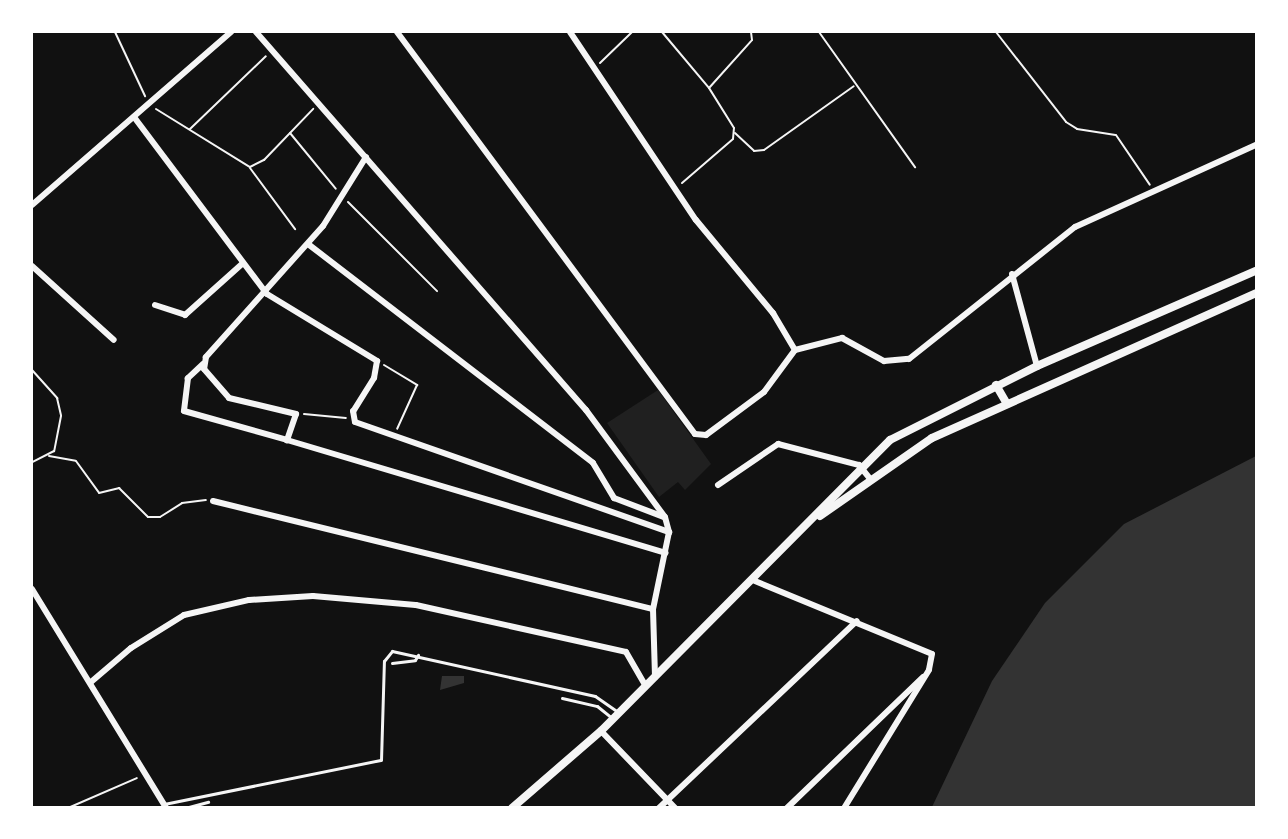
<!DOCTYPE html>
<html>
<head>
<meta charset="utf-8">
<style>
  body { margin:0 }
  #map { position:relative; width:1288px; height:839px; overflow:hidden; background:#111; font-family:Helvetica,sans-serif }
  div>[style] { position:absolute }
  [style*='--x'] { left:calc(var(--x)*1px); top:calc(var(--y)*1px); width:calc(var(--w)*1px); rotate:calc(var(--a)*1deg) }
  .green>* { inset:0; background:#202020 }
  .water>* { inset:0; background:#333 }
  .path>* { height:2px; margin:-1px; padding:0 1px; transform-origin:1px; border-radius:1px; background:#f5f5f5 }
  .service>* { height:3px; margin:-1.5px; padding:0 1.5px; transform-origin:1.5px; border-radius:1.5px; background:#f5f5f5 }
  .minor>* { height:6px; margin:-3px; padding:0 3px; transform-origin:3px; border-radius:3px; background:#f5f5f5 }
  .tertiary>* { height:8px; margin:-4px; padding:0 4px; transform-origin:4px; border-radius:4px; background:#f5f5f5 }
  span { translate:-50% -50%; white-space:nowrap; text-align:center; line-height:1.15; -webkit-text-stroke:4.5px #fff; paint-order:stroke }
  .frame { position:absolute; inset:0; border:33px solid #fff; pointer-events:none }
</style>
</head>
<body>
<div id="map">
  <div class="green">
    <i style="clip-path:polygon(658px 390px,711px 464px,685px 490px,678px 482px,659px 497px,607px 423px)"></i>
  </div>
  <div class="water">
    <i style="clip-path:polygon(1256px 456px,1256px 807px,932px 807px,992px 681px,1045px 603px,1124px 524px)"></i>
    <i style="clip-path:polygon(442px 676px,464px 676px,464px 683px,440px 690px)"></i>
  </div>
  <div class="path">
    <i style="--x:115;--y:32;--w:71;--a:64.9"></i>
    <i style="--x:662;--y:32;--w:73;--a:50"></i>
    <i style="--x:819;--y:32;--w:166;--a:54.6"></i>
    <i style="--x:996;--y:32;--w:114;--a:52.1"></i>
    <i style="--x:1066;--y:122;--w:13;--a:32"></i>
    <i style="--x:1077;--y:129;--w:39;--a:9"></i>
    <i style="--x:1116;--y:135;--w:60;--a:55.8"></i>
    <i style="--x:600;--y:63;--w:45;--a:-44.1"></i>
    <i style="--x:156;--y:109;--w:110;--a:31.7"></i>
    <i style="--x:250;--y:167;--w:16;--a:-27"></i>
    <i style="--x:264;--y:160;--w:71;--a:-46.1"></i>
    <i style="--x:190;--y:129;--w:105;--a:-43.8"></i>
    <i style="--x:290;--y:133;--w:72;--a:50.6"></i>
    <i style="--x:735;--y:133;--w:26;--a:43"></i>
    <i style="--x:754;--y:151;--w:10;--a:-6"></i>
    <i style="--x:764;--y:150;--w:110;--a:-35.4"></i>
    <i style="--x:250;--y:168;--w:76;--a:53.6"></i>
    <i style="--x:682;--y:183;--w:67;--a:-40.8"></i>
    <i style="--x:733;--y:139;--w:11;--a:-85"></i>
    <i style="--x:734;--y:128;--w:47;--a:-122"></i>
    <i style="--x:709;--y:88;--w:64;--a:-48.1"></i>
    <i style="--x:752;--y:40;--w:8;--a:-97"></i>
    <i style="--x:348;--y:202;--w:126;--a:45"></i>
    <i style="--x:384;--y:365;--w:39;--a:31"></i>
    <i style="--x:417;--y:385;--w:48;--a:114.4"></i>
    <i style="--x:32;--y:370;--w:38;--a:48"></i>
    <i style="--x:57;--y:398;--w:18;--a:77"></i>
    <i style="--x:61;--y:416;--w:36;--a:101"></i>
    <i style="--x:54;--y:451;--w:25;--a:153"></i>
    <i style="--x:304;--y:414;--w:42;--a:5.4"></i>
    <i style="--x:49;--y:456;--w:27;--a:10"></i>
    <i style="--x:76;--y:461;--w:39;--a:54"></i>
    <i style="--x:99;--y:493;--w:21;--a:-14"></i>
    <i style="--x:119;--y:488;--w:41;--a:45"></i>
    <i style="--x:148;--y:517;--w:12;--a:0"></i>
    <i style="--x:160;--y:517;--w:26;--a:-32"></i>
    <i style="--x:182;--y:503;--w:24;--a:-7"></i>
    <i style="--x:68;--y:808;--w:75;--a:-23.5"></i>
  </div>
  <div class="service">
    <i style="--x:392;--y:663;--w:23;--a:-7"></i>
    <i style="--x:415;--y:660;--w:6;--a:-59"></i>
    <i style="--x:562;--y:698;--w:36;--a:13"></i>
    <i style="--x:597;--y:706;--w:19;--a:39"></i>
    <i style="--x:164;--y:804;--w:221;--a:-11.5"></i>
    <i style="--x:381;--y:760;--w:99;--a:-88.3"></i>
    <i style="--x:384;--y:661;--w:13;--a:-51"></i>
    <i style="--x:392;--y:651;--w:208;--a:12.5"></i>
    <i style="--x:595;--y:696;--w:28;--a:35"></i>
    <i style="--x:185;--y:808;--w:24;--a:-15"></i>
  </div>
  <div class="minor">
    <i style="--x:256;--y:32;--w:502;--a:48.88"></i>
    <i style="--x:586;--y:410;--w:133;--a:53.6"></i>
    <i style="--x:665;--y:517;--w:16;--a:75"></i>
    <i style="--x:669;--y:532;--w:79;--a:101.7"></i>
    <i style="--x:653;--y:609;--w:68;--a:88.3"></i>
    <i style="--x:397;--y:32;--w:500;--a:53.45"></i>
    <i style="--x:695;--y:434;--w:11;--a:5"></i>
    <i style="--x:706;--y:435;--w:72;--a:-36.6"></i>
    <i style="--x:764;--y:392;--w:52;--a:-53.6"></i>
    <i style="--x:570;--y:32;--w:226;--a:56.2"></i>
    <i style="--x:696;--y:220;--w:121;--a:50.4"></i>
    <i style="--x:773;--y:313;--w:43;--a:59.3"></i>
    <i style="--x:795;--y:350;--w:49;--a:-14.3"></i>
    <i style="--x:842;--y:338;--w:48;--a:28.7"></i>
    <i style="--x:884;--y:361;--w:25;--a:-5"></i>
    <i style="--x:909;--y:359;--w:212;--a:-38.5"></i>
    <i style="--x:1075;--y:227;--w:199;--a:-24.4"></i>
    <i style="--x:134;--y:117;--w:221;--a:53.1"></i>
    <i style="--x:267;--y:294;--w:129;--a:31.3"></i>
    <i style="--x:377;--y:361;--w:17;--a:100"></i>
    <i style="--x:374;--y:378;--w:39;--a:122"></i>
    <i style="--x:353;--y:411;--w:11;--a:80"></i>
    <i style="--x:355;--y:422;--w:333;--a:19.3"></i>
    <i style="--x:366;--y:157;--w:81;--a:121.9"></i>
    <i style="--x:323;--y:226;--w:176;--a:131.8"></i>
    <i style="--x:206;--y:357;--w:12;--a:99"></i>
    <i style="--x:204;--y:369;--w:38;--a:49"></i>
    <i style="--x:229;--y:398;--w:69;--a:13.4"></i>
    <i style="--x:296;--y:414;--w:28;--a:109"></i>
    <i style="--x:287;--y:440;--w:395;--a:16.6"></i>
    <i style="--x:32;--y:205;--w:264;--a:-41"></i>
    <i style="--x:308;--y:244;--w:359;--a:37.5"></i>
    <i style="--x:593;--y:463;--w:41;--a:59"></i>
    <i style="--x:614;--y:498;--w:53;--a:20.8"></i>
    <i style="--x:32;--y:266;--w:110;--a:42.1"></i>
    <i style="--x:1012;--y:274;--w:95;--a:74.8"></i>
    <i style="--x:155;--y:305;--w:32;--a:18"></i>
    <i style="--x:185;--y:315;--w:78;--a:-41.9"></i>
    <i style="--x:203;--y:364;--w:21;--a:137"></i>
    <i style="--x:188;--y:378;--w:33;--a:97"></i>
    <i style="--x:184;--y:411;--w:107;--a:15.7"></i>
    <i style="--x:718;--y:485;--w:73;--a:-34.3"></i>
    <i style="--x:778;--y:444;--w:84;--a:14.5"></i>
    <i style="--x:859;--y:465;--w:19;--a:51"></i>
    <i style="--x:213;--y:501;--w:453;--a:13.8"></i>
    <i style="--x:755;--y:581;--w:191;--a:22.4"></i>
    <i style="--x:932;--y:654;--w:16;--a:101"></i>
    <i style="--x:929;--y:670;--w:162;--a:121.6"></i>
    <i style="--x:32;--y:589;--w:257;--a:58.5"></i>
    <i style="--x:91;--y:682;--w:52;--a:-40.4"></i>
    <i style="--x:131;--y:648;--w:62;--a:-31.9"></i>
    <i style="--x:184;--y:615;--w:67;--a:-13"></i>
    <i style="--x:249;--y:600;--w:64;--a:-3.6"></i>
    <i style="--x:313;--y:596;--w:103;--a:5"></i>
    <i style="--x:416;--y:605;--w:215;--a:12.6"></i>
    <i style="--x:626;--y:652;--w:39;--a:60"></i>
    <i style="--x:601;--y:731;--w:107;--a:46.1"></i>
    <i style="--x:659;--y:808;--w:272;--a:-43.4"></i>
    <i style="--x:787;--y:808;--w:189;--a:-43.9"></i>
  </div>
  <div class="tertiary">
    <i style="--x:996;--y:385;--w:22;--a:60"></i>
    <i style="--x:820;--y:516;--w:136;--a:-34.9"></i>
    <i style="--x:932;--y:438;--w:355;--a:-24.1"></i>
    <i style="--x:512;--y:808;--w:118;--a:-40.9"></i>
    <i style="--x:601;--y:731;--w:410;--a:-45.2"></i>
    <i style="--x:890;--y:440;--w:165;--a:-26.7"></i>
    <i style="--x:1037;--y:366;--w:239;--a:-23.5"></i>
  </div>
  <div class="frame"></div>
</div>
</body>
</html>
